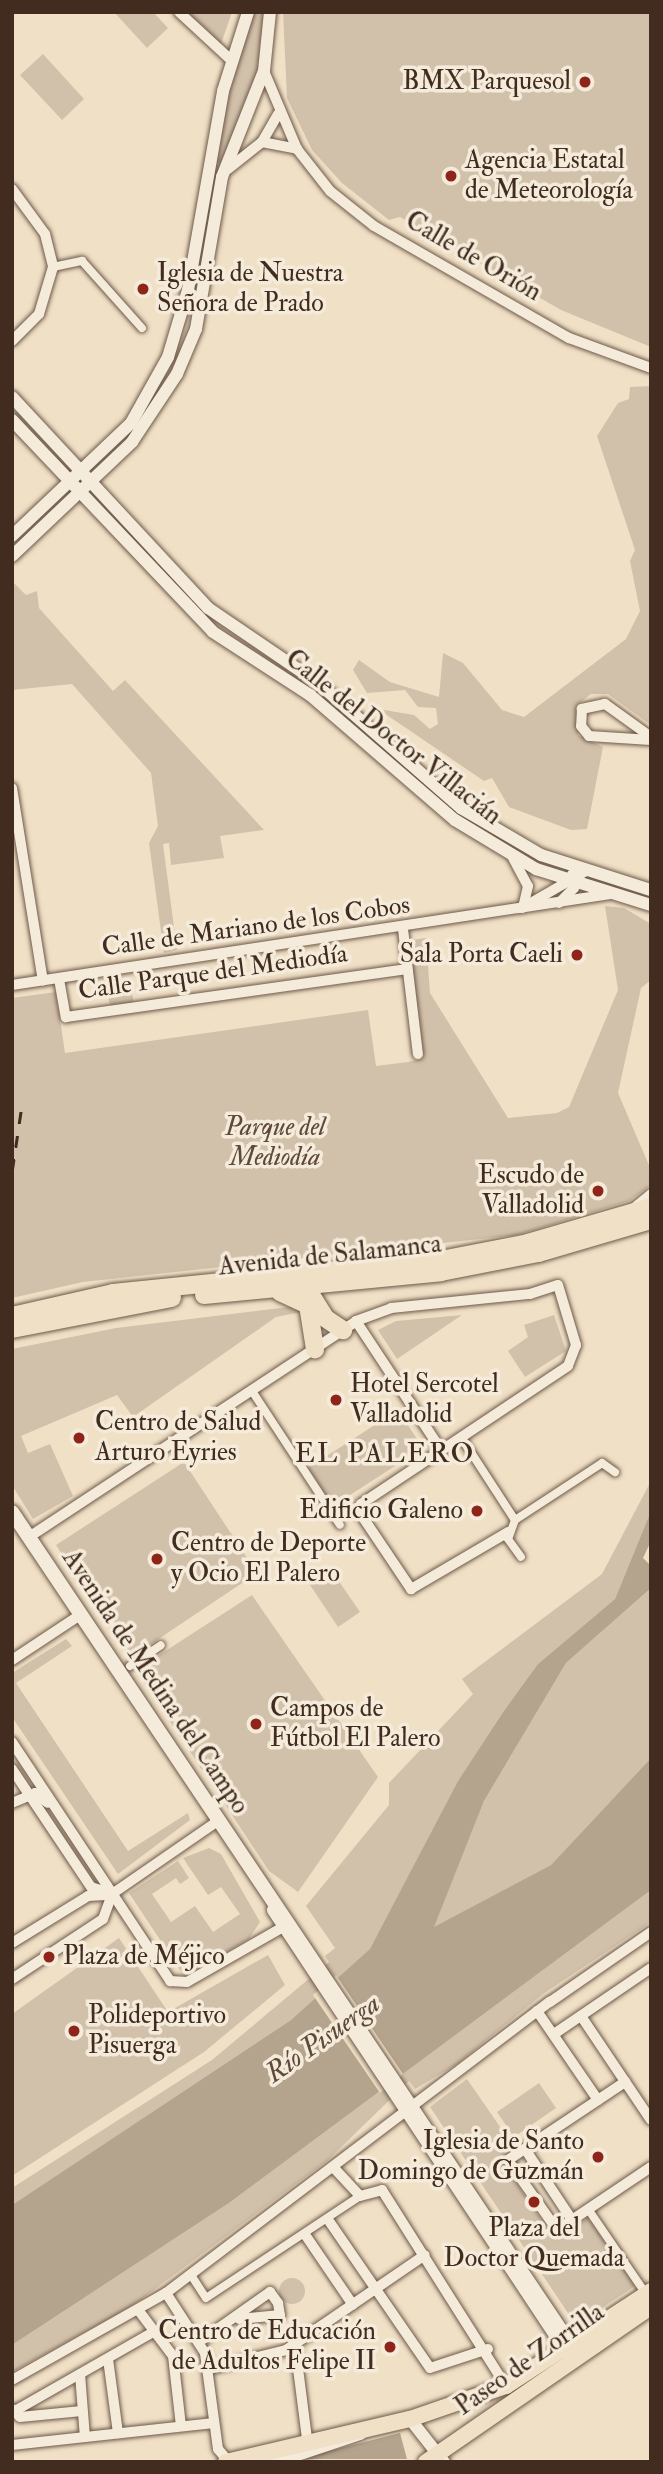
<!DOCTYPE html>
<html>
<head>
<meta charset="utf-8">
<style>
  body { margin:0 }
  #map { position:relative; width:663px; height:2474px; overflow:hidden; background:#f0e0c6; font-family:"IM FELL Double Pica",serif }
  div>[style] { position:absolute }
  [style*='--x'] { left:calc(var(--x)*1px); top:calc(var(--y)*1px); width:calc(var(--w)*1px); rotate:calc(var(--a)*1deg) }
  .green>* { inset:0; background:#d2c1aa }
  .round { border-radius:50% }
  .water>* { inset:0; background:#b4a38d }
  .pier>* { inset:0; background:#f0e0c6 }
  .roads { filter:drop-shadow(0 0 2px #6d5949) drop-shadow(0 0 2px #6d5949) }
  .pedestrian>* { height:8px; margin:-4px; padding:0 4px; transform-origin:4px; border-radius:4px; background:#f5ebda }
  .minor>* { height:10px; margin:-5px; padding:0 5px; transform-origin:5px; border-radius:5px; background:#f5ebda }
  .tertiary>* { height:12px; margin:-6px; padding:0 6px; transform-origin:6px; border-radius:6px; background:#f5ebda }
  .secondary>* { height:14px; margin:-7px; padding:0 7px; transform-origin:7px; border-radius:7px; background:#f5ebda }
  .primary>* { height:16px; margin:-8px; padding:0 8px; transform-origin:8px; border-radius:8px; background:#f0e0c6 }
  .trunk>* { height:18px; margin:-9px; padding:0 9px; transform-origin:9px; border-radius:9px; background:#f0e0c6 }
  .rail>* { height:2.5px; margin-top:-1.25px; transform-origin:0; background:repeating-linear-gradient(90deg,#412c1f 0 12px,transparent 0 24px) }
  .dots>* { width:19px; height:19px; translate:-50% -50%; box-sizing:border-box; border:4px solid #f5ebda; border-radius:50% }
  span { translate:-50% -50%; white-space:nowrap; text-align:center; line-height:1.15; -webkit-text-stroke:7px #f5ebda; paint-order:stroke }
  .poi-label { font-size:26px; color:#412c1f }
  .right { translate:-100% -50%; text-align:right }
  .left { translate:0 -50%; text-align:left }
  .street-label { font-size:26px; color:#412c1f }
  .park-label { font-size:26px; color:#5e4a3b; font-style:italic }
  .neighbourhood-label { font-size:28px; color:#412c1f; letter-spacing:2px }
  .water-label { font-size:28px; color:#5e4a3a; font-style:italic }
  .frame { position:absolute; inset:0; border:14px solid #412c1f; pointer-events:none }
</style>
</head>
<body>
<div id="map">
  <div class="green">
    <i style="clip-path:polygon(114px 12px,153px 12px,168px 28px,147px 48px)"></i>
    <i style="clip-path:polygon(186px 12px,232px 12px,220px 47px)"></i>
    <i style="clip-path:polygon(253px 12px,264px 12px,258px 74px,221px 163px,213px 161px,224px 105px)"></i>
    <i style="clip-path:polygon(283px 12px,651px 12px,651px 347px,561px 310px,400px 217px,389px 220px,342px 183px,312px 150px,287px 98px)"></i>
    <i style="clip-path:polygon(43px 54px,84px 99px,62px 120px,20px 75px)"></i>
    <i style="clip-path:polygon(651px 386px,651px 725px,608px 694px,591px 694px,577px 705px,578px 735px,603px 747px,587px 829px,571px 830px,509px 807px,492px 778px,484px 781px,378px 709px,414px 715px,430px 729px,438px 724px,436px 708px,418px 707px,405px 690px,367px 693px,353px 670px,359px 660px,390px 682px,439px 697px,443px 653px,463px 663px,502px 710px,524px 717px,626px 639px,640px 611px,630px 561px,635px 550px,597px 436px,618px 403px,629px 399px,630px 387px)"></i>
    <i style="clip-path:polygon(12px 581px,26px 595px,37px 591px,39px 608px,113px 691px,125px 680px,264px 830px,220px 836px,224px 858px,171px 865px,169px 843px,163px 844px,177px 950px,164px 953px,149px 843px,158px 826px,151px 773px,72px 684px,12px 690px)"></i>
    <i style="clip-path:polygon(605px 906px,624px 908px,651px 924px,651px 980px,641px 988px,618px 1093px,651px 1170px,651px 1185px,629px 1201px,517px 1235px,83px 1282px,12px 1298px,12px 998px,56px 992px,65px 1053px,368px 1010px,376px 1066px,408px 1062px,420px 1059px,404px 941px,426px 938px,430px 993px,508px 1118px,557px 1113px,569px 1107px,618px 990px)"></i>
    <i style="clip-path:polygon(130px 980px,134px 1005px,111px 1008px,105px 986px)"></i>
    <i style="clip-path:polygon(297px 1306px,301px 1312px,276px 1317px,133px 1417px,117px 1395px,21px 1436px,28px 1453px,50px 1444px,73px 1496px,33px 1519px,12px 1485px,12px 1349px,116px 1328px)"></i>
    <i style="clip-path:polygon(462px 1315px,397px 1359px,378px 1330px,396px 1321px)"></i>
    <i style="clip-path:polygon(554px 1315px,566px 1351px,525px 1377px,508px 1351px,528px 1337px,524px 1325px)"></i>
    <i style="clip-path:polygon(398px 1410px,423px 1448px,333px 1506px,308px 1468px)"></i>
    <i style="clip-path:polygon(184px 1462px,257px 1573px,130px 1658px,56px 1545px)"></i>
    <i style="clip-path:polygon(651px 1481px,651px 1511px,615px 1599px,538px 1664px,458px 1781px,371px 1949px,291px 2020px,12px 2205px,12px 2188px,212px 2060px,329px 1962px,325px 1956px,335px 1948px,306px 1906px,389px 1805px,389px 1783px,473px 1694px,462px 1679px,602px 1574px)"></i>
    <i style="clip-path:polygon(332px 1571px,360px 1612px,338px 1627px,310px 1585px)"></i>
    <i style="clip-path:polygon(651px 1588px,651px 1758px,551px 1865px,433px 1928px,484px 1801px,566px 1663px)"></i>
    <i style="clip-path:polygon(252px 1595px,378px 1777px,298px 1892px,269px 1871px,136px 1670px)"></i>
    <i style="clip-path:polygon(66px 1639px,72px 1646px,16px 1683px,128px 1851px,188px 1813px,190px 1820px,118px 1874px,12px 1717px,12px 1673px)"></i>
    <i style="clip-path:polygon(209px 1848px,221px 1854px,260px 1922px,249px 1939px,184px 1976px,129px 1893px,178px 1861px,189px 1878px,180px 1884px,176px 1878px,152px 1894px,171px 1922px,195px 1906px,213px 1932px,240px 1914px,221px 1887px,208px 1895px,183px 1858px)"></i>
    <i style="clip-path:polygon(651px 1890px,651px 1922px,543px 1994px,457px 2064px,415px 2089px,409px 2081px,328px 2160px,132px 2306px,12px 2372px,12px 2345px,229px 2203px)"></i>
    <i style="clip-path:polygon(119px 1938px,168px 2012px,268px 1955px,285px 1985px,204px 2052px,12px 2176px,12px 2014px)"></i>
    <i style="clip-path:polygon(467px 2079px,514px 2147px,499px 2158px,555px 2240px,588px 2218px,635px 2286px,576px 2325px,430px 2107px)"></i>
    <i style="clip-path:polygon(539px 2083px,556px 2108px,514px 2137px,497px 2112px)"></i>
    <i class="round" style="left:279px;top:2278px;width:26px;height:26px"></i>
  </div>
  <div class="water">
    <i style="clip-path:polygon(651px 1511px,651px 1541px,643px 1558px,651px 1566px,651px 1588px,566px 1663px,484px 1801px,434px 1927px,551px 1865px,651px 1758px,651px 1890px,229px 2203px,12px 2345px,12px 2205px,291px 2020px,370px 1949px,458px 1781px,504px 1711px,538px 1664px,615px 1599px)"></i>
    <i style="clip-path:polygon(400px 2433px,407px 2459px,298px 2459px)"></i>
  </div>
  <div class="pier">
    <i style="clip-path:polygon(336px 1975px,403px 2074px,380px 2093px,313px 1995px)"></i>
  </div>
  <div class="roads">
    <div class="pedestrian">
      <i style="--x:53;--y:267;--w:30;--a:-12"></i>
      <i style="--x:82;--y:261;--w:90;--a:48.2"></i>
      <i style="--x:252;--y:1391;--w:160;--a:56.7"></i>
      <i style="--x:461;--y:1437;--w:99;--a:57"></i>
      <i style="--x:515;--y:1520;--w:104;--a:-33.2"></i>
      <i style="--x:602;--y:1463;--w:16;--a:35"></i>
      <i style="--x:515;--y:1520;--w:20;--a:110"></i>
      <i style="--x:508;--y:1539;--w:22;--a:54"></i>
      <i style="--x:130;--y:1666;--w:37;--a:-34"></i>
      <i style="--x:588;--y:2209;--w:103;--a:55.7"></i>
      <i style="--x:191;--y:2275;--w:27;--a:57"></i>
      <i style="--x:206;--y:2298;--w:185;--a:-33.5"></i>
    </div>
    <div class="minor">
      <i style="--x:179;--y:12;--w:71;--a:42.7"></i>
      <i style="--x:264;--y:71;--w:85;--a:67.1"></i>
      <i style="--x:297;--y:149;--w:53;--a:51.8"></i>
      <i style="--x:330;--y:191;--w:56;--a:38.5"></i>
      <i style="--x:374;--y:226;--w:225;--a:29.9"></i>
      <i style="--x:569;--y:338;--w:87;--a:20.1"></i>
      <i style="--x:262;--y:142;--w:32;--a:-60"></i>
      <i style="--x:228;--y:169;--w:43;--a:-38.5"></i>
      <i style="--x:262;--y:142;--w:36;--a:11"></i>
      <i style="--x:12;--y:189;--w:56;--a:53.7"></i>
      <i style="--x:45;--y:234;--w:34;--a:76"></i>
      <i style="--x:53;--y:267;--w:49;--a:106.6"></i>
      <i style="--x:39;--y:314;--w:38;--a:135"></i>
      <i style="--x:651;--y:737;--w:57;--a:-144.3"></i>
      <i style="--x:605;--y:704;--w:24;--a:168"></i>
      <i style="--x:582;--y:709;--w:17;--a:93"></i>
      <i style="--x:581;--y:726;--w:13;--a:51"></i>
      <i style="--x:589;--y:736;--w:62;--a:3.7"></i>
      <i style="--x:12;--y:788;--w:195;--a:80.9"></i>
      <i style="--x:513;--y:858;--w:32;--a:62"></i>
      <i style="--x:528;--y:886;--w:22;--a:103"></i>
      <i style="--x:559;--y:903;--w:21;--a:-45"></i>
      <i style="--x:574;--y:888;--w:14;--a:-98"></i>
      <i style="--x:522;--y:908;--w:74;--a:-30"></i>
      <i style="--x:403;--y:929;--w:126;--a:83.2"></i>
      <i style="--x:59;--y:979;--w:39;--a:80"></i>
      <i style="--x:66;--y:1017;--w:343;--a:-8"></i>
      <i style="--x:12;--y:985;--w:605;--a:-8.65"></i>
      <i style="--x:634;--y:1208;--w:22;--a:-39"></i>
      <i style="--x:356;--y:1321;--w:154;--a:56.6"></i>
      <i style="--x:29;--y:1537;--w:392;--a:-33.4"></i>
      <i style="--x:356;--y:1321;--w:37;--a:-20"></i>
      <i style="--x:391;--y:1308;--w:140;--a:-5.8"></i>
      <i style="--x:530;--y:1294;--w:29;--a:-18"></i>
      <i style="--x:558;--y:1285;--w:63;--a:73.3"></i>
      <i style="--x:576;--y:1345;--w:22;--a:111"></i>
      <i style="--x:568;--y:1366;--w:249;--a:146.3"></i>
      <i style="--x:361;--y:1504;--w:9;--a:96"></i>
      <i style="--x:360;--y:1513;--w:92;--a:56.1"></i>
      <i style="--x:411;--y:1589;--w:113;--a:-30.4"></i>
      <i style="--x:12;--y:1660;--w:82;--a:-33.5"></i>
      <i style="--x:12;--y:1742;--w:287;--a:56.5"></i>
      <i style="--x:170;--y:1981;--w:17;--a:3"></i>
      <i style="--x:187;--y:1982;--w:111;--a:-29.8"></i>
      <i style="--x:12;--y:1769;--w:142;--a:56.2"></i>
      <i style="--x:91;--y:1887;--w:22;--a:18"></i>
      <i style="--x:12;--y:1803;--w:25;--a:-23"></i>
      <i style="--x:35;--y:1793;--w:16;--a:38"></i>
      <i style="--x:112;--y:1894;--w:129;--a:-34.6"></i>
      <i style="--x:12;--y:1943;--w:89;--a:-31.7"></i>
      <i style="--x:88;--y:1896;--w:18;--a:-3"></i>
      <i style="--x:12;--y:1979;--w:109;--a:-33.4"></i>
      <i style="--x:103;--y:1919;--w:27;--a:-70"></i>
      <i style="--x:537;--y:2011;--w:108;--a:55.6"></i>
      <i style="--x:581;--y:2016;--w:125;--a:56.1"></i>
      <i style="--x:554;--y:2034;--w:117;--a:-34.2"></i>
      <i style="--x:525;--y:2149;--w:85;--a:56.5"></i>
      <i style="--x:572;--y:2220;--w:18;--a:146"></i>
      <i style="--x:557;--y:2230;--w:85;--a:-125"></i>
      <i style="--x:508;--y:2160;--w:141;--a:-33.7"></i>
      <i style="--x:334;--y:2168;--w:38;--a:47"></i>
      <i style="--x:360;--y:2196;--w:23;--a:-15"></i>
      <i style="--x:382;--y:2190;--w:232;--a:57.7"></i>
      <i style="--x:572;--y:2220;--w:95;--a:-33.9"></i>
      <i style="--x:329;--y:2221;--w:178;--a:55.5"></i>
      <i style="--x:430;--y:2368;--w:61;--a:-18.1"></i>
      <i style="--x:306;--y:2236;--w:83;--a:55.7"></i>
      <i style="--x:166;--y:2293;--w:72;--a:57"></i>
      <i style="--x:205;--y:2353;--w:97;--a:82.3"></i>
      <i style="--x:218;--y:2449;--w:16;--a:50"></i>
      <i style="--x:139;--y:2311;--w:56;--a:52.9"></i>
      <i style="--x:173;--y:2356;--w:70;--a:83.5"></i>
      <i style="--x:199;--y:2342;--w:87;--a:-35.2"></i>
      <i style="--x:270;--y:2292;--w:14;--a:54"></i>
      <i style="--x:278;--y:2303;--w:12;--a:81"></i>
      <i style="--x:280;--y:2315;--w:41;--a:174.4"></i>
      <i style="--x:295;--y:2345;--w:102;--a:82.7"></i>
      <i style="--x:108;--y:2359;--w:75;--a:82.3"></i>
      <i style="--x:209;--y:2369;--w:79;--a:-13.9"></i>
      <i style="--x:286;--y:2350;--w:168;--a:-34.4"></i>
      <i style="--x:80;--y:2374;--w:63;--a:85.5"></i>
      <i style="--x:12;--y:2380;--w:177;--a:-29.5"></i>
      <i style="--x:166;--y:2293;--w:482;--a:-37.2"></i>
      <i style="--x:550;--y:2002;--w:123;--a:-34.7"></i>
      <i style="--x:12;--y:2409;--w:11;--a:45"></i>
      <i style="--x:20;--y:2417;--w:62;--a:-5.5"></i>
      <i style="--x:13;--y:2412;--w:163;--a:-29.7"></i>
      <i style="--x:12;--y:2445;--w:203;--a:-6.2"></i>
    </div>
    <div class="tertiary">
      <i style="--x:12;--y:397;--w:288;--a:47.1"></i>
      <i style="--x:208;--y:608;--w:133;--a:34.3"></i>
      <i style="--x:318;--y:683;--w:190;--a:41.2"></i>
      <i style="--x:461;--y:808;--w:93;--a:30.4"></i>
      <i style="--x:541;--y:855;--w:115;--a:17.7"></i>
      <i style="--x:12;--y:420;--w:292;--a:46.5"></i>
      <i style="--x:213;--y:632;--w:116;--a:33"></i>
      <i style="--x:310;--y:695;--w:191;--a:40.8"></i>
      <i style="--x:455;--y:820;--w:95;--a:31.2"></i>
      <i style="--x:536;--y:869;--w:121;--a:17.4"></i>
      <i style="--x:12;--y:536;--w:164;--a:-43.5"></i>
      <i style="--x:131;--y:423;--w:76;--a:-60.7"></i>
      <i style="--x:168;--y:357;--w:70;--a:-73.4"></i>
      <i style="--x:188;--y:290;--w:202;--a:-80"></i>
      <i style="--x:223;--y:91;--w:83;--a:-72.4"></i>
      <i style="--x:12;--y:556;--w:166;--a:-43.5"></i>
      <i style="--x:132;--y:442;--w:82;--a:-56.5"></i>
      <i style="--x:177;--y:374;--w:49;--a:-67.1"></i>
      <i style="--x:196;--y:329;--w:154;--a:-80.3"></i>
      <i style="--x:222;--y:177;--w:114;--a:-68.4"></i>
      <i style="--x:264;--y:71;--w:59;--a:-84.2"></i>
      <i style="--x:410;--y:2419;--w:55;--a:51.7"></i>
    </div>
    <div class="secondary">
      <i style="--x:12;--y:1512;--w:1009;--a:56.15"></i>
      <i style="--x:274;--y:1910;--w:535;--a:56.43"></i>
      <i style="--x:273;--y:2462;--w:92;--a:-18.4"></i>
    </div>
    <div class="primary">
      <i style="--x:226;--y:2462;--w:189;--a:-13.2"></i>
      <i style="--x:410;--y:2419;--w:102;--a:-19"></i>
      <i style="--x:506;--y:2386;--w:173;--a:-33.2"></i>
      <i style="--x:426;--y:2462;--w:273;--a:-34.6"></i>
    </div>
    <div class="trunk">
      <i style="--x:306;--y:1287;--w:36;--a:58"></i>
      <i style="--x:325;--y:1318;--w:22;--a:34"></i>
      <i style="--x:280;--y:1292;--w:31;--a:25"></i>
      <i style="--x:308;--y:1305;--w:45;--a:81"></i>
      <i style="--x:204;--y:1295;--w:238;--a:-5.5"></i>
      <i style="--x:441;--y:1272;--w:99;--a:-11.1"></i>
      <i style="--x:538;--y:1253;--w:118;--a:-16.3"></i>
      <i style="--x:12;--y:1316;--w:104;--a:-12.8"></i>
      <i style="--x:113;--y:1293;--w:335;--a:-5.8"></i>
      <i style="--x:446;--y:1259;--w:84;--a:-11"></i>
      <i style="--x:528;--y:1243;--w:128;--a:-16.3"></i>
      <i style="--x:12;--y:1329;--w:163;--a:-11"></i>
    </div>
  </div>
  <div class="rail">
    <i style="--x:12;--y:1171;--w:62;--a:-81.6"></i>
  </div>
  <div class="dots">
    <i style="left:585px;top:82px;background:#8f2418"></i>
    <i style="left:451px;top:176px;background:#8f2418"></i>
    <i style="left:143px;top:289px;background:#8f2418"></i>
    <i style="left:577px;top:955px;background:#8f2418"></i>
    <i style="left:598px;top:1191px;background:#8f2418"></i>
    <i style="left:336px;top:1400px;background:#8f2418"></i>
    <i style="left:79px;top:1438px;background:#8f2418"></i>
    <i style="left:477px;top:1511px;background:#8f2418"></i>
    <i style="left:157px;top:1559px;background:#8f2418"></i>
    <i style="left:256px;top:1724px;background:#8f2418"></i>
    <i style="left:49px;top:1957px;background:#8f2418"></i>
    <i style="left:74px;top:2031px;background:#8f2418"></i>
    <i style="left:598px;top:2157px;background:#8f2418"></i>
    <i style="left:534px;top:2202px;background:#8f2418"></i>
    <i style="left:390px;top:2347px;background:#8f2418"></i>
  </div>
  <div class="poi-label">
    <span class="right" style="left:571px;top:82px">BMX Parquesol</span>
    <span class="left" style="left:465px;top:176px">Agencia Estatal<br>de Meteorología</span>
    <span class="left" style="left:157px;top:289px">Iglesia de Nuestra<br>Señora de Prado</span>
    <span class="right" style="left:563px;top:955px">Sala Porta Caeli</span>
    <span class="right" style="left:584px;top:1191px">Escudo de<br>Valladolid</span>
    <span class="left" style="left:350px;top:1400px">Hotel Sercotel<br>Valladolid</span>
    <span class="left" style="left:95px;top:1438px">Centro de Salud<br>Arturo Eyries</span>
    <span class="right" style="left:463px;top:1511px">Edificio Galeno</span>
    <span class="left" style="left:171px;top:1559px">Centro de Deporte<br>y Ocio El Palero</span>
    <span class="left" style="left:270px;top:1724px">Campos de<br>Fútbol El Palero</span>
    <span class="left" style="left:63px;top:1957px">Plaza de Méjico</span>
    <span class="left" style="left:88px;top:2031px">Polideportivo<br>Pisuerga</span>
    <span class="right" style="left:584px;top:2157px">Iglesia de Santo<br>Domingo de Guzmán</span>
    <span style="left:534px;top:2244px">Plaza del<br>Doctor Quemada</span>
    <span class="right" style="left:376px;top:2347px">Centro de Educación<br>de Adultos Felipe II</span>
  </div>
  <div class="street-label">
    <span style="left:473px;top:257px;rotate:30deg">Calle de Orión</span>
    <span style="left:393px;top:738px;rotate:38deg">Calle del Doctor Villacián</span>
    <span style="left:256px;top:927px;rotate:-8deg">Calle de Mariano de los Cobos</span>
    <span style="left:213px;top:973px;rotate:-8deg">Calle Parque del Mediodía</span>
    <span style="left:330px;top:1256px;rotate:-6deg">Avenida de Salamanca</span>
    <span style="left:155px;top:1682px;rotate:56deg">Avenida de Medina del Campo</span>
    <span style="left:530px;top:2360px;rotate:-35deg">Paseo de Zorrilla</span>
  </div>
  <div class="park-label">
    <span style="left:275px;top:1143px">Parque del<br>Mediodía</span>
  </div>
  <div class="neighbourhood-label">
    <span style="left:385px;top:1454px">EL PALERO</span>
  </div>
  <div class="water-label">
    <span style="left:323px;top:2039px;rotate:-35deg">Río Pisuerga</span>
  </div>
  <div class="frame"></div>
</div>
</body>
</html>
